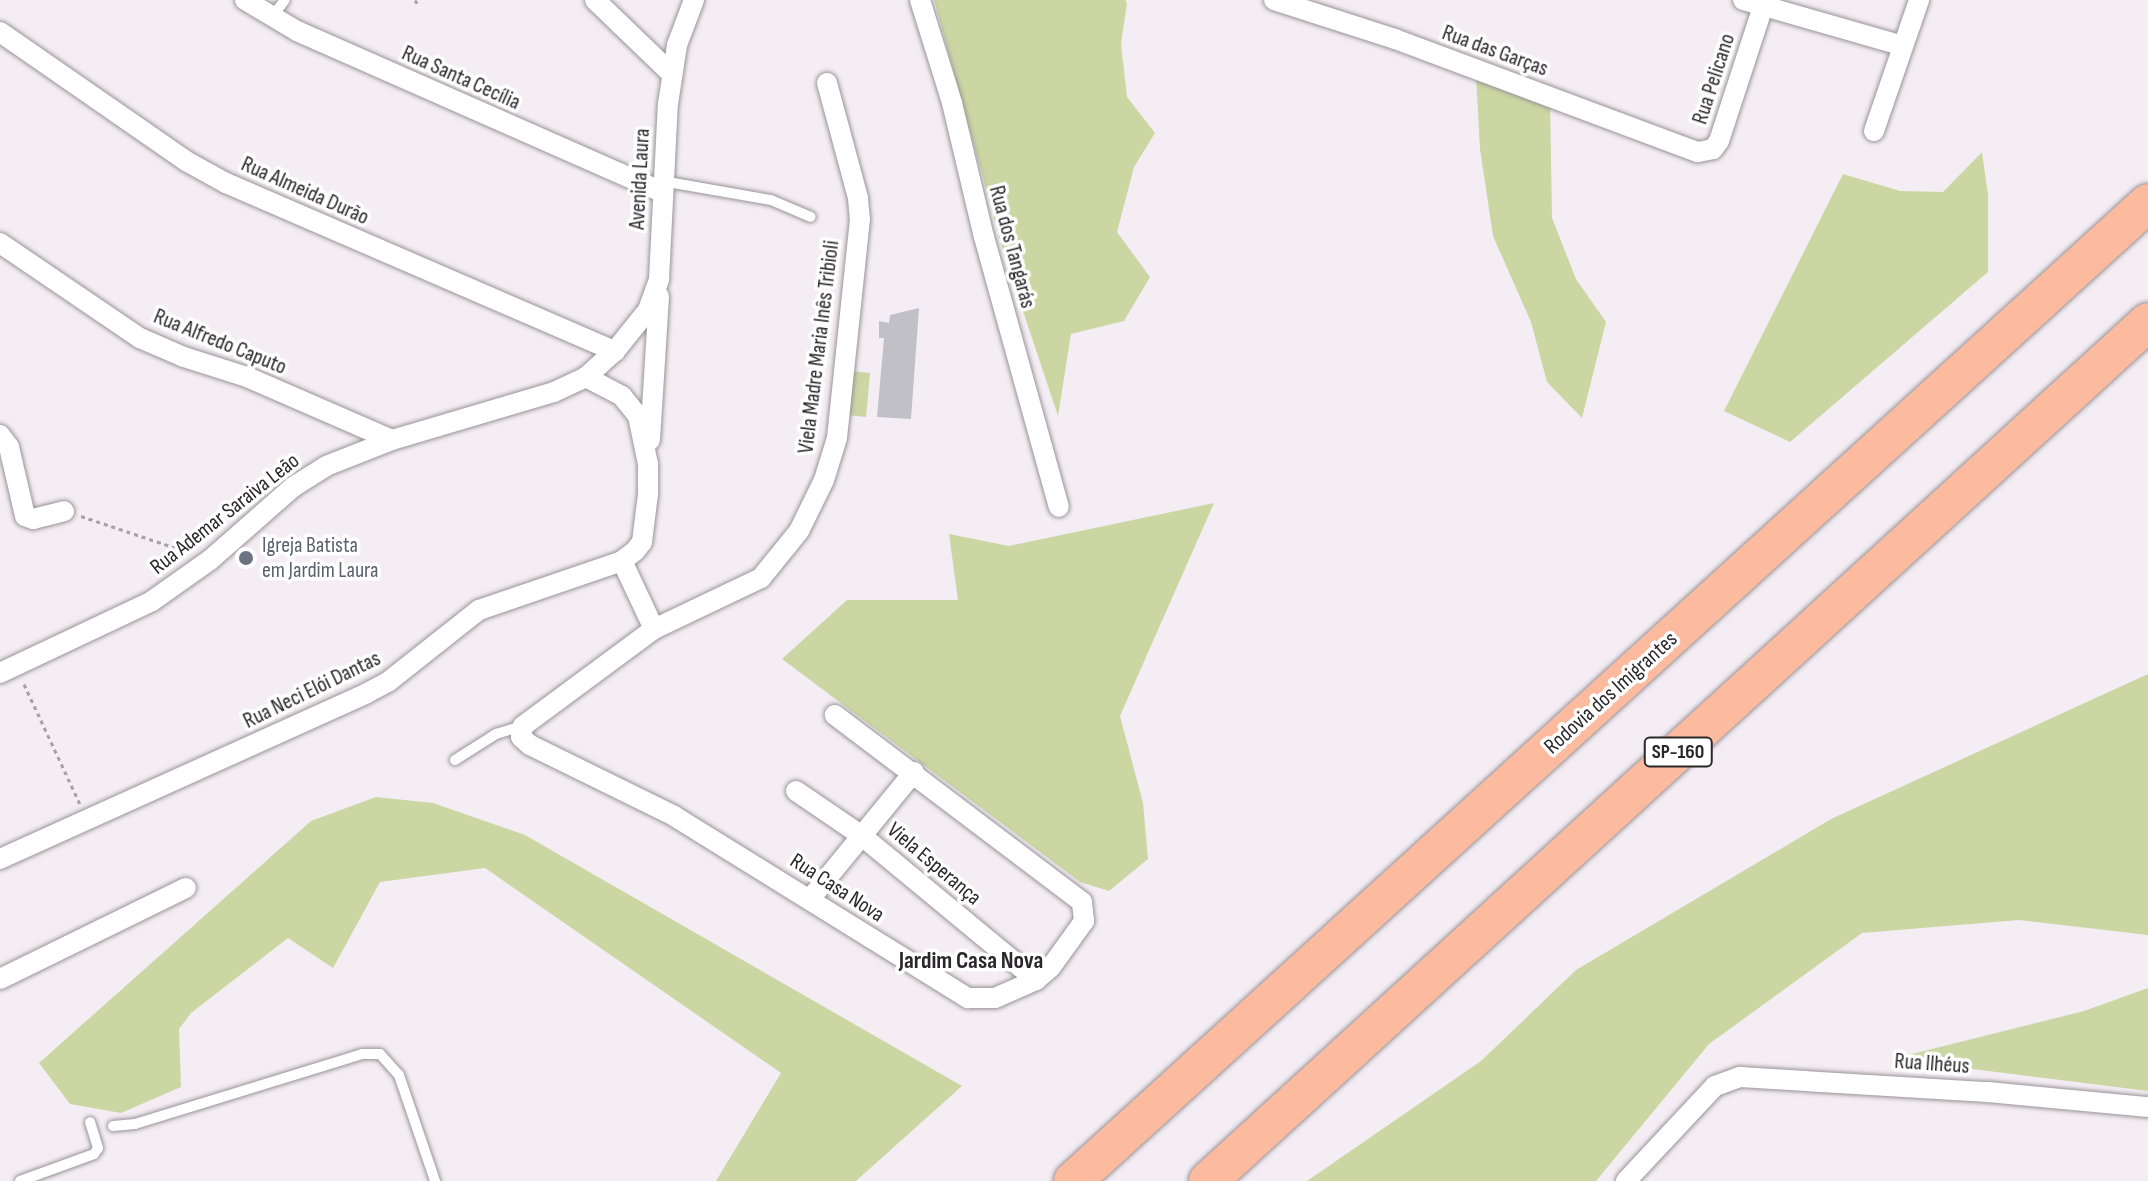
<!DOCTYPE html>
<html>
<head>
<meta charset="utf-8">
<style>
  body { margin:0 }
  #map { position:relative; width:2148px; height:1181px; overflow:hidden; background:#f4eef4; font-family:"Sofia Sans Condensed",sans-serif }
  div>[style] { position:absolute }
  [style*='--x'] { left:calc(var(--x)*1px); top:calc(var(--y)*1px); width:calc(var(--w)*1px); rotate:calc(var(--a)*1deg) }
  .green>* { inset:0; background:#cbd6a3 }
  .building>* { inset:0; background:#c2c0c7 }
  .path>* { height:3px; margin-top:-1.5px; transform-origin:0; background:repeating-linear-gradient(90deg,#a6a2a6 0 4px,transparent 0 8px) }
  .roads { filter:drop-shadow(0 0 2px #999398) drop-shadow(0 0 2px #999398) }
  .service>* { height:10px; margin:-5px; padding:0 5px; transform-origin:5px; border-radius:5px; background:#fff }
  .minor>* { height:20px; margin:-10px; padding:0 10px; transform-origin:10px; border-radius:10px; background:#fff }
  .motorway>* { height:38px; margin:-19px; padding:0 19px; transform-origin:19px; border-radius:19px; background:#fcbb9f }
  .dots>* { width:22px; height:22px; translate:-50% -50%; box-sizing:border-box; border:4px solid #fff; border-radius:50% }
  span { translate:-50% -50%; white-space:nowrap; text-align:center; line-height:1.15; -webkit-text-stroke:7px #fff; paint-order:stroke }
  .shield-label span { padding:2px 6px; background:#fff; border:2px solid; border-radius:6px; -webkit-text-stroke-width:0 }
  .shield-label { font-size:20px; color:#292729; font-weight:700 }
  .street-label { font-size:22px; color:#292729 }
  .worship-label { font-size:22px; color:#5b616d }
  .left { translate:0 -50%; text-align:left }
  .neighbourhood-label { font-size:24px; color:#292729; font-weight:700 }
</style>
</head>
<body>
<div id="map">
  <div class="green">
    <i style="clip-path:polygon(934px 0,1125px 0,1127px 3px,1121px 44px,1127px 97px,1155px 133px,1134px 167px,1117px 232px,1150px 277px,1124px 321px,1071px 334px,1058px 416px,1004px 254px)"></i>
    <i style="clip-path:polygon(1476px 76px,1550px 99px,1552px 218px,1576px 279px,1606px 322px,1582px 418px,1547px 382px,1531px 322px,1493px 236px,1480px 149px)"></i>
    <i style="clip-path:polygon(1982px 152px,1988px 195px,1988px 272px,1790px 442px,1724px 411px,1843px 174px,1900px 191px,1943px 192px)"></i>
    <i style="clip-path:polygon(850px 371px,870px 373px,866px 417px,846px 415px)"></i>
    <i style="clip-path:polygon(1214px 503px,1120px 716px,1143px 803px,1148px 859px,1109px 891px,1080px 882px,782px 659px,847px 600px,958px 600px,949px 534px,1009px 546px)"></i>
    <i style="clip-path:polygon(2148px 674px,2148px 935px,2019px 920px,1862px 933px,1709px 1044px,1596px 1181px,1307px 1181px,1481px 1061px,1576px 970px,1831px 819px)"></i>
    <i style="clip-path:polygon(376px 797px,433px 803px,525px 835px,962px 1086px,856px 1181px,716px 1181px,781px 1073px,485px 868px,380px 882px,333px 968px,288px 938px,191px 1013px,179px 1029px,181px 1087px,121px 1113px,70px 1104px,39px 1063px,311px 821px)"></i>
    <i style="clip-path:polygon(2148px 988px,2148px 1091px,1892px 1059px,2084px 1011px)"></i>
  </div>
  <div class="building">
    <i style="clip-path:polygon(919px 308px,911px 419px,877px 417px,884px 338px,879px 338px,879px 321px,889px 323px,890px 315px)"></i>
  </div>
  <div class="path">
    <i style="--x:415;--y:0;--w:4;--a:56"></i>
    <i style="--x:81;--y:516;--w:113;--a:18.6"></i>
    <i style="--x:24;--y:684;--w:132;--a:65"></i>
  </div>
  <div class="roads">
    <div class="service">
      <i style="--x:272;--y:17;--w:21;--a:-53"></i>
      <i style="--x:662;--y:181;--w:111;--a:9.9"></i>
      <i style="--x:771;--y:200;--w:43;--a:23"></i>
      <i style="--x:455;--y:760;--w:49;--a:-32.4"></i>
      <i style="--x:496;--y:734;--w:28;--a:-17"></i>
      <i style="--x:113;--y:1126;--w:22;--a:-5"></i>
      <i style="--x:135;--y:1124;--w:238;--a:-17.1"></i>
      <i style="--x:362;--y:1054;--w:18;--a:0"></i>
      <i style="--x:380;--y:1054;--w:28;--a:48"></i>
      <i style="--x:399;--y:1075;--w:112;--a:71.2"></i>
      <i style="--x:20;--y:1181;--w:79;--a:-20"></i>
      <i style="--x:94;--y:1154;--w:7;--a:-56"></i>
      <i style="--x:98;--y:1148;--w:27;--a:-107"></i>
    </div>
    <div class="minor">
      <i style="--x:245;--y:0;--w:61;--a:30.8"></i>
      <i style="--x:297;--y:31;--w:399;--a:23.8"></i>
      <i style="--x:595;--y:0;--w:107;--a:43.9"></i>
      <i style="--x:920;--y:0;--w:108;--a:72.7"></i>
      <i style="--x:952;--y:103;--w:138;--a:76.6"></i>
      <i style="--x:984;--y:237;--w:280;--a:74.5"></i>
      <i style="--x:1274;--y:0;--w:127;--a:17.9"></i>
      <i style="--x:1395;--y:39;--w:323;--a:20.5"></i>
      <i style="--x:1698;--y:152;--w:15;--a:-11"></i>
      <i style="--x:1713;--y:149;--w:10;--a:-53"></i>
      <i style="--x:1719;--y:141;--w:148;--a:-71.9"></i>
      <i style="--x:1743;--y:0;--w:166;--a:16"></i>
      <i style="--x:0;--y:32;--w:226;--a:34.7"></i>
      <i style="--x:186;--y:161;--w:46;--a:28.8"></i>
      <i style="--x:226;--y:183;--w:424;--a:23.4"></i>
      <i style="--x:827;--y:83;--w:119;--a:74.9"></i>
      <i style="--x:858;--y:198;--w:21;--a:85"></i>
      <i style="--x:860;--y:219;--w:220;--a:96"></i>
      <i style="--x:837;--y:438;--w:44;--a:107.2"></i>
      <i style="--x:824;--y:480;--w:57;--a:116.1"></i>
      <i style="--x:799;--y:531;--w:60;--a:129"></i>
      <i style="--x:761;--y:578;--w:119;--a:154.5"></i>
      <i style="--x:654;--y:629;--w:163;--a:143.5"></i>
      <i style="--x:523;--y:726;--w:11;--a:100"></i>
      <i style="--x:521;--y:737;--w:12;--a:42"></i>
      <i style="--x:530;--y:745;--w:161;--a:26.2"></i>
      <i style="--x:674;--y:816;--w:346;--a:31.8"></i>
      <i style="--x:968;--y:998;--w:27;--a:0"></i>
      <i style="--x:995;--y:998;--w:45;--a:-23.7"></i>
      <i style="--x:1036;--y:980;--w:20;--a:-41"></i>
      <i style="--x:1051;--y:967;--w:57;--a:-54.3"></i>
      <i style="--x:1084;--y:921;--w:19;--a:-96"></i>
      <i style="--x:1082;--y:902;--w:310;--a:-142.9"></i>
      <i style="--x:1874;--y:131;--w:139;--a:-71"></i>
      <i style="--x:0;--y:243;--w:169;--a:34.2"></i>
      <i style="--x:140;--y:338;--w:48;--a:23.4"></i>
      <i style="--x:184;--y:357;--w:66;--a:17.6"></i>
      <i style="--x:247;--y:377;--w:158;--a:23.5"></i>
      <i style="--x:0;--y:435;--w:15;--a:53"></i>
      <i style="--x:9;--y:447;--w:71;--a:76.9"></i>
      <i style="--x:25;--y:516;--w:9;--a:21"></i>
      <i style="--x:33;--y:519;--w:32;--a:-14"></i>
      <i style="--x:650;--y:440;--w:144;--a:-86.4"></i>
      <i style="--x:622;--y:561;--w:75;--a:64.8"></i>
      <i style="--x:0;--y:673;--w:168;--a:-25.3"></i>
      <i style="--x:152;--y:601;--w:71;--a:-35.3"></i>
      <i style="--x:210;--y:560;--w:111;--a:-41.3"></i>
      <i style="--x:293;--y:487;--w:39;--a:-32"></i>
      <i style="--x:326;--y:466;--w:71;--a:-21.5"></i>
      <i style="--x:392;--y:440;--w:169;--a:-16.5"></i>
      <i style="--x:554;--y:392;--w:35;--a:-25"></i>
      <i style="--x:586;--y:377;--w:39;--a:-42"></i>
      <i style="--x:615;--y:351;--w:53;--a:-51.2"></i>
      <i style="--x:648;--y:310;--w:33;--a:-70"></i>
      <i style="--x:659;--y:279;--w:175;--a:-87.1"></i>
      <i style="--x:668;--y:104;--w:60;--a:-81.3"></i>
      <i style="--x:677;--y:45;--w:48;--a:-69.3"></i>
      <i style="--x:796;--y:791;--w:80;--a:34.3"></i>
      <i style="--x:862;--y:836;--w:226;--a:39.6"></i>
      <i style="--x:0;--y:859;--w:403;--a:-24.3"></i>
      <i style="--x:367;--y:693;--w:24;--a:-28"></i>
      <i style="--x:388;--y:682;--w:116;--a:-38.4"></i>
      <i style="--x:479;--y:610;--w:151;--a:-18.9"></i>
      <i style="--x:622;--y:561;--w:16;--a:-38"></i>
      <i style="--x:635;--y:551;--w:11;--a:-52"></i>
      <i style="--x:642;--y:542;--w:48;--a:-82.9"></i>
      <i style="--x:648;--y:494;--w:30;--a:-90"></i>
      <i style="--x:648;--y:464;--w:49;--a:-101.8"></i>
      <i style="--x:638;--y:416;--w:26;--a:-129"></i>
      <i style="--x:622;--y:396;--w:41;--a:-152.2"></i>
      <i style="--x:810;--y:899;--w:164;--a:-50.7"></i>
      <i style="--x:0;--y:979;--w:207;--a:-26.1"></i>
      <i style="--x:1626;--y:1181;--w:130;--a:-46.9"></i>
      <i style="--x:1715;--y:1086;--w:27;--a:-20"></i>
      <i style="--x:1740;--y:1077;--w:248;--a:3.5"></i>
      <i style="--x:1988;--y:1092;--w:161;--a:5.4"></i>
    </div>
    <div class="motorway">
      <i style="--x:1073;--y:1181;--w:1453;--a:-42.29"></i>
      <i style="--x:1208;--y:1181;--w:1273;--a:-42.42"></i>
    </div>
  </div>
  <div class="dots">
    <i style="left:246px;top:558px;background:#6b7280"></i>
  </div>
  <div class="shield-label">
    <span style="left:1678px;top:752px">SP-160</span>
  </div>
  <div class="street-label">
    <span style="left:1495px;top:51px;rotate:20deg">Rua das Garças</span>
    <span style="left:461px;top:78px;rotate:24deg">Rua Santa Cecília</span>
    <span style="left:1714px;top:79px;rotate:-72deg">Rua Pelicano</span>
    <span style="left:640px;top:179px;rotate:-87deg">Avenida Laura</span>
    <span style="left:305px;top:191px;rotate:24deg">Rua Almeida Durão</span>
    <span style="left:1012px;top:247px;rotate:75deg">Rua dos Tangarás</span>
    <span style="left:220px;top:342px;rotate:22deg">Rua Alfredo Caputo</span>
    <span style="left:819px;top:347px;rotate:-83deg">Viela Madre Maria Inês Tribioli</span>
    <span style="left:225px;top:514px;rotate:-38deg">Rua Ademar Saraiva Leão</span>
    <span style="left:312px;top:690px;rotate:-26deg">Rua Neci Elói Dantas</span>
    <span style="left:1611px;top:693px;rotate:-42deg">Rodovia dos Imigrantes</span>
    <span style="left:934px;top:864px;rotate:40deg">Viela Esperança</span>
    <span style="left:837px;top:888px;rotate:33deg">Rua Casa Nova</span>
    <span style="left:1932px;top:1064px;rotate:4deg">Rua Ilhéus</span>
  </div>
  <div class="worship-label">
    <span class="left" style="left:262px;top:558px">Igreja Batista<br>em Jardim Laura</span>
  </div>
  <div class="neighbourhood-label">
    <span style="left:971px;top:961px">Jardim Casa Nova</span>
  </div>
</div>
</body>
</html>
